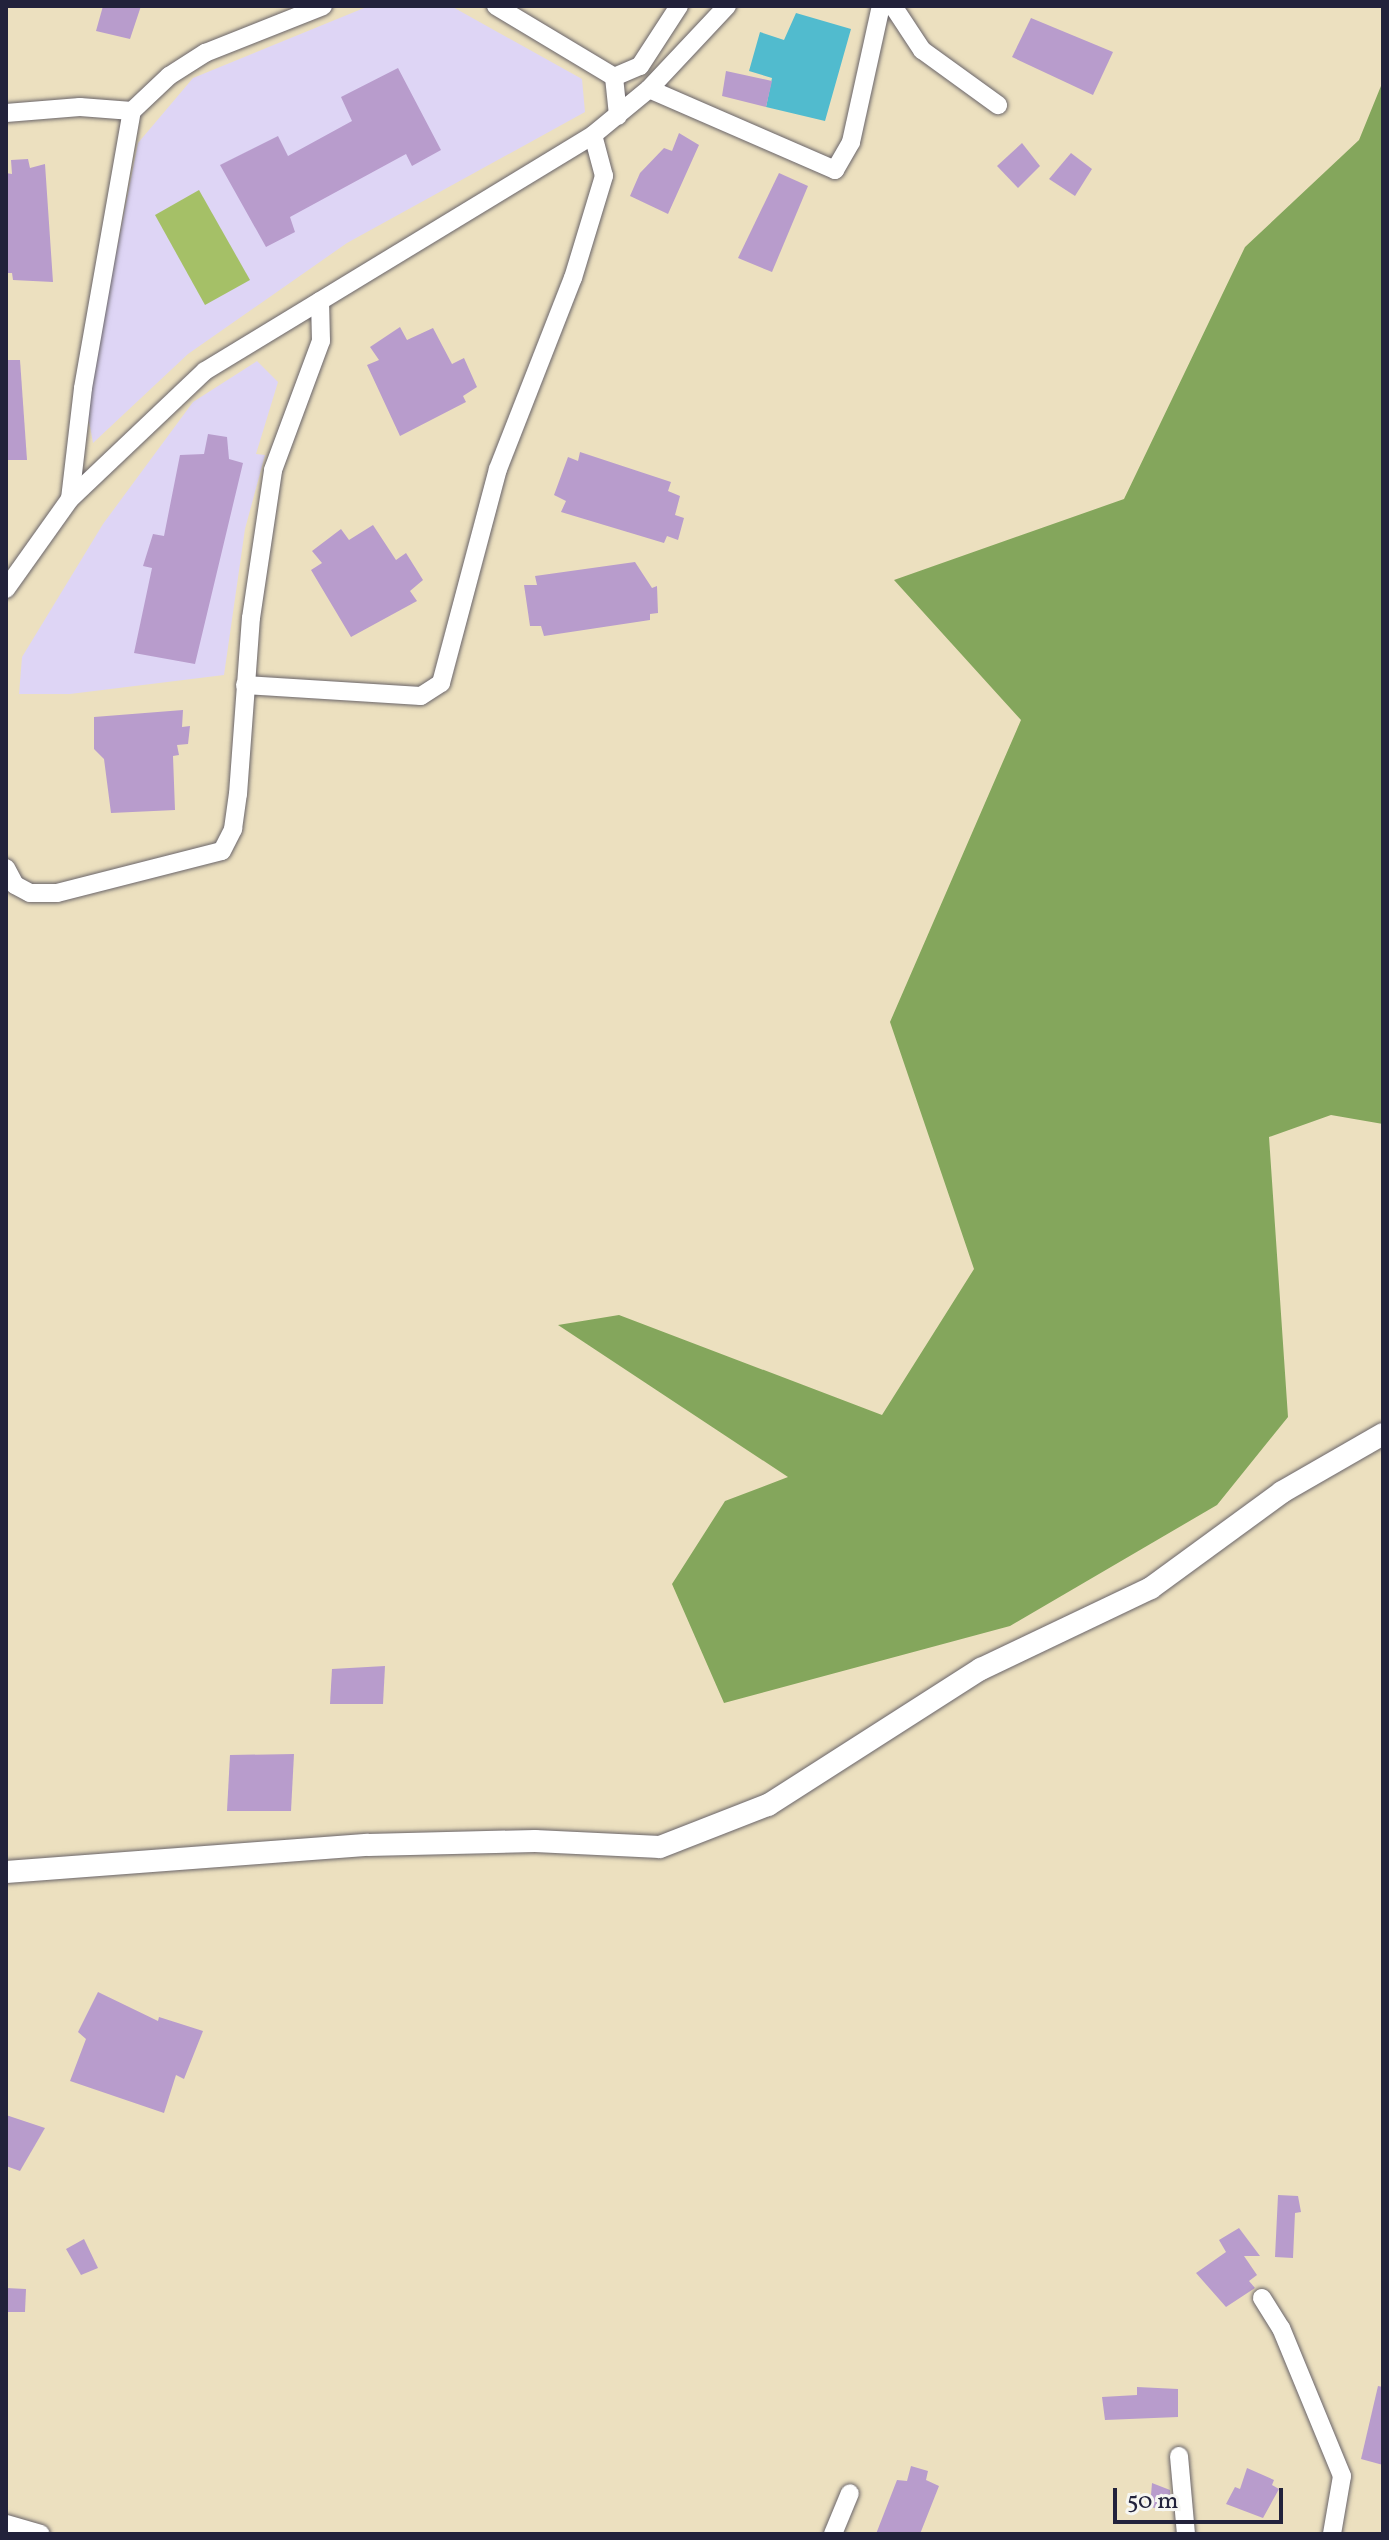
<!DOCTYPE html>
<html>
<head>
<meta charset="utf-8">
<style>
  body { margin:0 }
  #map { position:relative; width:1389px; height:2540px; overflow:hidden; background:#ece0bf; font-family:Vollkorn,serif }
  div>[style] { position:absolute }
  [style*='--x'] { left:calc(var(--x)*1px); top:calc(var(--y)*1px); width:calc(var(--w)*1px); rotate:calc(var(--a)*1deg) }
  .built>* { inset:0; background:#ded5f5 }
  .green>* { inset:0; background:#a5c067 }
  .forest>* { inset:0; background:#84a65c }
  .water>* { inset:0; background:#51bbce }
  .building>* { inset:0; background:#b89ccc }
  .roads { filter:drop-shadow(0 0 2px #696469) drop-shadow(0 0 2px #696469) }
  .minor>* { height:18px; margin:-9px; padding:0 9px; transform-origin:9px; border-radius:9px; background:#fff }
  .tertiary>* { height:22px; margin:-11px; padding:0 11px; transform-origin:11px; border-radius:11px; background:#fff }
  span { translate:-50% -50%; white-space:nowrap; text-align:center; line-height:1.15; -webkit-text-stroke:7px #f6f6f2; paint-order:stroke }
  .frame { position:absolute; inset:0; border:8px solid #22223b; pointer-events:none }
  .scale { position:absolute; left:1113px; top:2488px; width:170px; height:36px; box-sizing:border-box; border:4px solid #22223b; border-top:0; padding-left:10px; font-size:24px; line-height:28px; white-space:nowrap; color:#22223b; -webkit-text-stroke:6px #f6f6f2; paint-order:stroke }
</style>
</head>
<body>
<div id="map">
  <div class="built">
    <i style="clip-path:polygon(369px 6px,451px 6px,582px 79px,585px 112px,347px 243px,188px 354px,93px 443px,86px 405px,138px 143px,193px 78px)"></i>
    <i style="clip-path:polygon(257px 361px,278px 382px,256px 454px,265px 455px,245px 529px,224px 675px,70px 694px,19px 694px,22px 657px,103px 524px,193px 402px)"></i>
  </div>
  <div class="green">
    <i style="clip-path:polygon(199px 190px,250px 280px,205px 305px,155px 215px)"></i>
  </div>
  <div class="forest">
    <i style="clip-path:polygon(1383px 81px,1383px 1124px,1331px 1115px,1269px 1137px,1288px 1417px,1217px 1505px,1010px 1626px,724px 1703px,672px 1584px,725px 1501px,788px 1477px,558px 1325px,619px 1315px,882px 1415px,974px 1269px,890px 1022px,1021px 720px,894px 580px,1124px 499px,1245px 247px,1359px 140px)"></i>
  </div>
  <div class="water">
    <i style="clip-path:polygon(796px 13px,851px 29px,825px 121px,766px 107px,772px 78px,749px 71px,760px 32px,784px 40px)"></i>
  </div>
  <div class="building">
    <i style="clip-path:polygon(103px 6px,141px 6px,130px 39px,96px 31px)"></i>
    <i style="clip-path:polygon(1031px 18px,1113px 52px,1093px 95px,1012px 57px)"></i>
    <i style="clip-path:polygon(398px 68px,441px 150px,412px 166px,406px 154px,290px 217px,295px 232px,266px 247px,220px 165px,278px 136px,288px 156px,352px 121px,341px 97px)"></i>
    <i style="clip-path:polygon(726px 71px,772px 81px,766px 107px,722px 96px)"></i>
    <i style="clip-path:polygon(679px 133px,699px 145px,668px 214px,630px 196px,640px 173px,664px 148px,672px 151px)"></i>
    <i style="clip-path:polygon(1022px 143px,1040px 166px,1018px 188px,997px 166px)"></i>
    <i style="clip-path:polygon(1071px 153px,1092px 169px,1075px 196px,1049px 179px)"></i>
    <i style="clip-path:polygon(28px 159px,30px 168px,45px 164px,53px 282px,13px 280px,12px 273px,6px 273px,6px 173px,12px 174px,11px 160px)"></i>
    <i style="clip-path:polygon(779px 173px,808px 186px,772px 272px,738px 258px)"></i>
    <i style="clip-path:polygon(400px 327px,407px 340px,433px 328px,452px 364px,464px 358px,477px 387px,463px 396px,466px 402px,400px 436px,367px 365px,379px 360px,370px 347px)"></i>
    <i style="clip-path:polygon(6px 360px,20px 360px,27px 460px,6px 460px)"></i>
    <i style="clip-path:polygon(208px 434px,227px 437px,229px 459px,243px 463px,195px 664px,134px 653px,152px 568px,143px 566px,153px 534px,164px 536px,180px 455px,204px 454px)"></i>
    <i style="clip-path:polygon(580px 452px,671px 482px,668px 491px,680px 496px,675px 515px,684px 518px,678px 540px,667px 536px,664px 543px,561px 512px,566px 501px,554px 495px,568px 457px,578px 461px)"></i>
    <i style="clip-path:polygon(373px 525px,396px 560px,406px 553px,423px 580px,410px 591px,417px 601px,351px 637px,311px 570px,322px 563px,312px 551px,341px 529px,349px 540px)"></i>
    <i style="clip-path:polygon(635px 562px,652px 588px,657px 586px,658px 613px,650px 614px,650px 620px,544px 636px,541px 626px,530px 626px,524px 585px,537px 585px,535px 576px)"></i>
    <i style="clip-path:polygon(183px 710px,182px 727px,190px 726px,188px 744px,177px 745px,179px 755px,173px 756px,175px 810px,111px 813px,104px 759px,94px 749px,94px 717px)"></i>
    <i style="clip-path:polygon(385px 1666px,383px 1704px,330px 1704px,332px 1669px)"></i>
    <i style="clip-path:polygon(294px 1754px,291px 1811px,227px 1811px,230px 1755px)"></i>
    <i style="clip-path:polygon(98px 1992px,158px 2021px,159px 2017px,203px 2031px,184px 2079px,176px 2075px,164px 2113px,70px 2081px,86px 2039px,78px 2032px)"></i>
    <i style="clip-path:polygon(6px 2115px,45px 2128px,20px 2171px,6px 2166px)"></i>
    <i style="clip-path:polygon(1278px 2195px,1298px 2196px,1301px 2212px,1295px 2213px,1293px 2258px,1275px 2257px)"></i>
    <i style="clip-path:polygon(1239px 2228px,1260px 2256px,1244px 2256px,1257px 2275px,1249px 2281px,1255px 2288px,1226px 2307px,1196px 2273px,1226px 2252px,1219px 2240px)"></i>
    <i style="clip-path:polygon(84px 2239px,98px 2268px,81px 2275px,66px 2249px)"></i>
    <i style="clip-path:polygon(6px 2288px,26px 2289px,25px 2312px,6px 2312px)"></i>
    <i style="clip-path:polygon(1378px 2386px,1383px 2387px,1383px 2465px,1361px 2459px)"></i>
    <i style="clip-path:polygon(1137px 2387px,1178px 2389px,1178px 2417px,1105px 2420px,1102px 2397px,1137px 2395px)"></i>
    <i style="clip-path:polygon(911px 2466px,928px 2471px,926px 2480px,939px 2486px,920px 2534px,876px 2534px,897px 2480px,907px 2481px)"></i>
    <i style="clip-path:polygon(1247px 2468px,1274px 2480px,1272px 2485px,1279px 2489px,1263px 2518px,1226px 2504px,1235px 2487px,1240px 2489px)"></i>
    <i style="clip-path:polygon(1152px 2483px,1170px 2490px,1172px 2511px,1150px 2507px)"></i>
  </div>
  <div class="roads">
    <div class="minor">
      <i style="--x:496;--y:6;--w:138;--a:31"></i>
      <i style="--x:614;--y:77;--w:39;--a:84"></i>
      <i style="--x:893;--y:6;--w:53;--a:56.6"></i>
      <i style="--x:922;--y:50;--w:94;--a:35.9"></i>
      <i style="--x:614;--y:77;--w:28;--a:-23"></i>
      <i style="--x:640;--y:66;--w:72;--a:-57"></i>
      <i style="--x:649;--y:89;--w:203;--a:23.5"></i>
      <i style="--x:835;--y:170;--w:32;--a:-60"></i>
      <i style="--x:851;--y:142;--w:139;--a:-77.6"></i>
      <i style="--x:6;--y:113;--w:74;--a:-4.6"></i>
      <i style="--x:80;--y:107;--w:52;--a:4.4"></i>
      <i style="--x:70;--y:499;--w:112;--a:-83.3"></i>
      <i style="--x:83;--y:388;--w:281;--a:-80"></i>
      <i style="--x:132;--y:111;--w:51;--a:-43.4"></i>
      <i style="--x:169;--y:76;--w:43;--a:-32.6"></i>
      <i style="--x:205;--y:53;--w:127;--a:-21.7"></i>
      <i style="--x:6;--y:589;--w:110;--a:-54.6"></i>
      <i style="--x:70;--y:499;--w:186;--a:-43.5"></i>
      <i style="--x:205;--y:371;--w:454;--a:-31.3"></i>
      <i style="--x:593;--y:135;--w:72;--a:-39.4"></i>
      <i style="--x:649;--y:89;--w:114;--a:-46.8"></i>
      <i style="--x:245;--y:685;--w:176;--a:3.6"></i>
      <i style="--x:421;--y:696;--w:24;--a:-33"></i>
      <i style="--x:441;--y:683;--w:221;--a:-75.1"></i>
      <i style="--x:498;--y:469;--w:205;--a:-68.6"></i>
      <i style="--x:573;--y:278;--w:107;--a:-73.1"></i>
      <i style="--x:604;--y:176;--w:42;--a:-105"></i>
      <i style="--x:6;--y:868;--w:19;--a:62"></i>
      <i style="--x:15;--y:885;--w:17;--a:28"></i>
      <i style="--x:30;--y:893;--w:27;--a:0"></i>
      <i style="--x:57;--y:893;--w:170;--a:-14.3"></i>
      <i style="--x:222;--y:851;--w:25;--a:-63"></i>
      <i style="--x:233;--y:829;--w:35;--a:-82"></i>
      <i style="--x:238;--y:794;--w:176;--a:-85.8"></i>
      <i style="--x:251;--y:618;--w:150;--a:-81.5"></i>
      <i style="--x:273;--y:470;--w:138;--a:-69.6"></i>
      <i style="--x:321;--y:341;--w:40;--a:-91.4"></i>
      <i style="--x:1262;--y:2298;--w:36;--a:58"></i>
      <i style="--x:1281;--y:2328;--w:160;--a:67.6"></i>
      <i style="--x:1342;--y:2476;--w:59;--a:99.8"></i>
      <i style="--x:1179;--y:2456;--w:78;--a:84.9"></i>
      <i style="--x:6;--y:2524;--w:36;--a:16"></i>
      <i style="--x:833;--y:2534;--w:44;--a:-67.5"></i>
    </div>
    <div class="tertiary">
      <i style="--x:6;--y:1872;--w:363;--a:-4.3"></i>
      <i style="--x:368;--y:1845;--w:167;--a:-1.4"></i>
      <i style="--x:535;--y:1841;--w:125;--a:2.7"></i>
      <i style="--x:660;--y:1847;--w:116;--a:-21.3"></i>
      <i style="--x:768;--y:1805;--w:253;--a:-32.6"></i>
      <i style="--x:981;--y:1669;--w:188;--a:-25.5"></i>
      <i style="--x:1151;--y:1588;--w:162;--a:-36.2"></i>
      <i style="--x:1282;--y:1492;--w:116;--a:-29.9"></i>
    </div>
  </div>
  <div class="frame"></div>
  <div class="scale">50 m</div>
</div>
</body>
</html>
